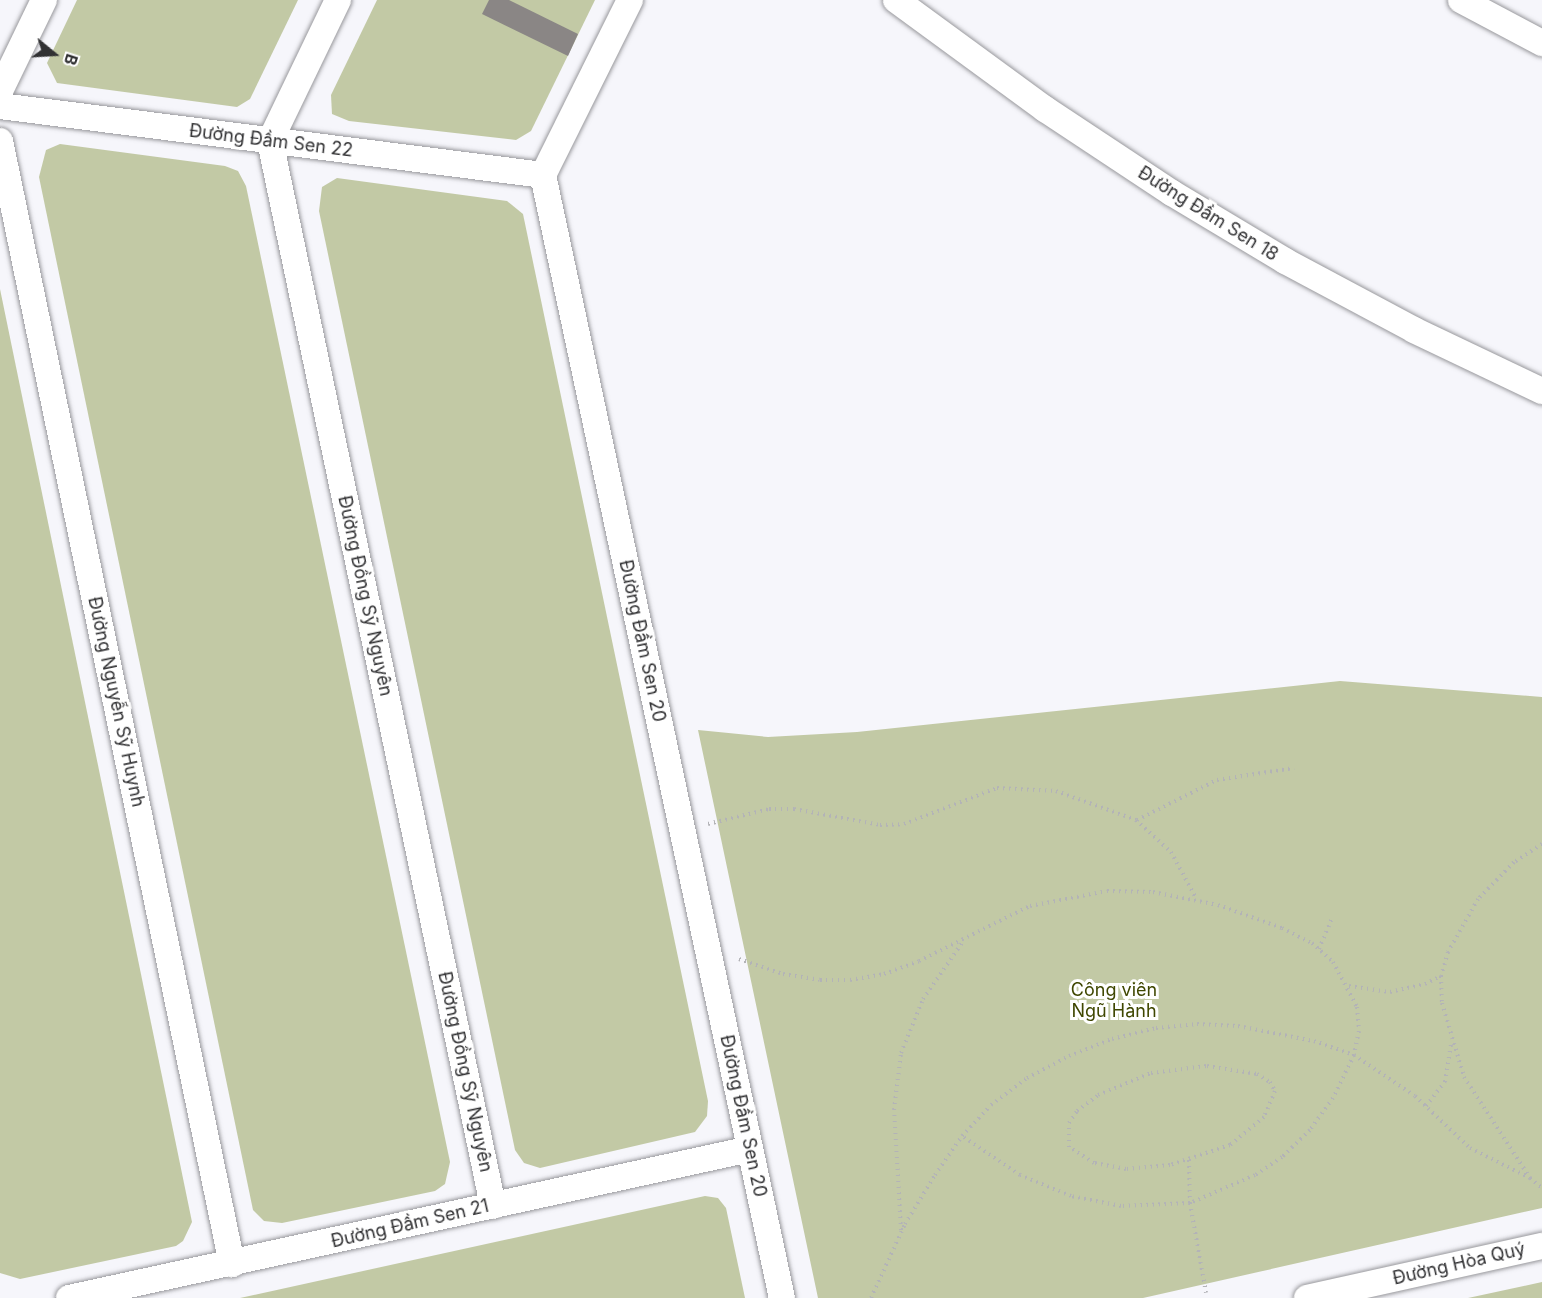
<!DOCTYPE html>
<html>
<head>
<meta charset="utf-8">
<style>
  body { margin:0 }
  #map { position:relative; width:1542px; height:1298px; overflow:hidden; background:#f6f6fb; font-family:Inter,sans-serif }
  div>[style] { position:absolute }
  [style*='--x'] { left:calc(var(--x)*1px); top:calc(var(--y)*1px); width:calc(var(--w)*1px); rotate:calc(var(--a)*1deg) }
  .green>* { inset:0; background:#c2c9a5 }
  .building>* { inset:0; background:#8a8685 }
  .path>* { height:4px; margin-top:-2px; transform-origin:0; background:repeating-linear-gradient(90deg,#b3b3b7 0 1.5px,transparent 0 6px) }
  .roads { filter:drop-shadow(0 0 2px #98989c) drop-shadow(0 0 2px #98989c) }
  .minor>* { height:26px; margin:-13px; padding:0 13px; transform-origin:13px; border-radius:13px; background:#fff }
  span { translate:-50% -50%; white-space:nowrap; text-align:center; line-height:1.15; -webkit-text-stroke:6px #fff; paint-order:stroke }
  .street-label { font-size:18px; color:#313133 }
  .park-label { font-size:18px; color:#3f4701 }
  .north { position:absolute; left:24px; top:24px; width:60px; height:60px; -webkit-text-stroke:4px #fff; paint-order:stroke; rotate:108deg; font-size:16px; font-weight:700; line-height:24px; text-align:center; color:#313133 }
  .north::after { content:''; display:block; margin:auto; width:21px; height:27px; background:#313133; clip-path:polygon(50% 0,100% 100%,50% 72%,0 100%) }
</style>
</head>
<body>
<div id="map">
  <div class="green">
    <i style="clip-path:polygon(77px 0,298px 0,250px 99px,237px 107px,57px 83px,47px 63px)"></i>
    <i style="clip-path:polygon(377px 0,595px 0,531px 131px,516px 140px,349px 121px,332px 114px,331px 95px)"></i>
    <i style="clip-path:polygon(60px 144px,225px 166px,238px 171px,246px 186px,450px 1162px,445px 1184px,435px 1191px,282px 1223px,264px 1221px,253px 1210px,39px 177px,46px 150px)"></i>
    <i style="clip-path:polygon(337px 178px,507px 201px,523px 214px,708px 1101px,707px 1116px,695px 1132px,540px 1168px,524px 1163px,515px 1150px,319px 211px,322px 187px)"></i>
    <i style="clip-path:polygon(0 289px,192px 1222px,183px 1241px,176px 1246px,20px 1279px,0 1273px)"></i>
    <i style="clip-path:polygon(1340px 681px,1542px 697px,1542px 1208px,1143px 1298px,818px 1298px,698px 730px,768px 737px,857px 732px)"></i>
    <i style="clip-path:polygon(705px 1196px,718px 1198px,726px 1208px,745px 1298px,240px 1298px)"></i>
    <i style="clip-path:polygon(1542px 1282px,1542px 1298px,1468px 1298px)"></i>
  </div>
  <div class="building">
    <i style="clip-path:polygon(489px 0,509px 0,578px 34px,568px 56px,482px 14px)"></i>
  </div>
  <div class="path">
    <i style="--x:1137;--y:820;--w:89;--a:-26.6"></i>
    <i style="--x:1217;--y:780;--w:78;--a:-8.9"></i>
    <i style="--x:708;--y:824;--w:63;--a:-13.8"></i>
    <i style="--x:769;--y:809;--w:25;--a:0"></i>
    <i style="--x:794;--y:809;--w:87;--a:10.5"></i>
    <i style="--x:880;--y:825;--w:24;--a:-2"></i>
    <i style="--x:904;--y:824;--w:100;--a:-21.2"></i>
    <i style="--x:997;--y:788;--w:59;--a:2.9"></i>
    <i style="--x:1056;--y:791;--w:85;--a:19.9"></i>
    <i style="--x:1136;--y:820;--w:47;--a:42.4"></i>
    <i style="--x:1171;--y:852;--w:52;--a:61.5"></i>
    <i style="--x:1542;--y:844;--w:33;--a:147"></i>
    <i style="--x:1514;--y:862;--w:52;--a:134.2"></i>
    <i style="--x:1478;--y:899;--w:61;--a:119.5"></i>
    <i style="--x:1448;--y:952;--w:25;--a:106"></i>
    <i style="--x:1441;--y:976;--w:27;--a:88"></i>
    <i style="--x:1442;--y:1003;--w:77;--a:73.4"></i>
    <i style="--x:1464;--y:1077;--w:121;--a:56.8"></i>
    <i style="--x:1530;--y:1178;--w:16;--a:40"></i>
    <i style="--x:1319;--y:949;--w:34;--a:-67"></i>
    <i style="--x:739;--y:959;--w:46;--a:18.8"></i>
    <i style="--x:783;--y:974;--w:37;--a:9"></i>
    <i style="--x:820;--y:980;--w:30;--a:0"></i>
    <i style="--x:850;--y:980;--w:35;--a:-10"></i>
    <i style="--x:884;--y:974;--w:37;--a:-20"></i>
    <i style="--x:919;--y:961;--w:124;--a:-26.4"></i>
    <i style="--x:1030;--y:906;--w:78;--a:-11"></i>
    <i style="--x:1107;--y:891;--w:46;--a:1.2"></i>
    <i style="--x:1153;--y:892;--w:66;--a:11.3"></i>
    <i style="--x:1218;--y:905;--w:68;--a:19.8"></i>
    <i style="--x:1282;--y:928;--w:34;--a:27"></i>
    <i style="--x:1312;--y:943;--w:28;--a:42"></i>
    <i style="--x:1333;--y:962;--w:51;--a:61.9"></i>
    <i style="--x:1357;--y:1007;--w:24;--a:85"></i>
    <i style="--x:1359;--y:1031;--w:25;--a:102"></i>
    <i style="--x:1354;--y:1055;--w:48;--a:116"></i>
    <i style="--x:1333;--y:1098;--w:39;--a:126"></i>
    <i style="--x:1310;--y:1130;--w:39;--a:136"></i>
    <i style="--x:1282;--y:1157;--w:32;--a:146"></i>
    <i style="--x:1255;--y:1175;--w:71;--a:156.7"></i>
    <i style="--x:1190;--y:1203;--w:69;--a:177.5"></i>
    <i style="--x:1121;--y:1206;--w:51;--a:-168.7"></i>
    <i style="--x:1071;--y:1196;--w:55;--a:-157.6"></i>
    <i style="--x:1020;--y:1175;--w:70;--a:-146.1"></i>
    <i style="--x:1349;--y:986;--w:41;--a:8.3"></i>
    <i style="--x:1390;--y:992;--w:36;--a:-13"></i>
    <i style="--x:1425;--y:984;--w:18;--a:-27"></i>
    <i style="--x:1207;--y:1066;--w:51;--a:9.1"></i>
    <i style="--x:1257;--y:1074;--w:15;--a:32"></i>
    <i style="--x:1270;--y:1082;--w:10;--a:61"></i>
    <i style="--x:1275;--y:1091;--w:28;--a:113"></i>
    <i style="--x:1264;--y:1117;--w:44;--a:140.5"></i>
    <i style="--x:1230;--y:1145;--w:63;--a:161.6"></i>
    <i style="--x:1170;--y:1165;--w:44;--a:174.8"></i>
    <i style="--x:1126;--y:1169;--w:33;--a:-169"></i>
    <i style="--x:1094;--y:1163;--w:30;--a:-147"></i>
    <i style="--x:1069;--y:1147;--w:24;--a:-90"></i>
    <i style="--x:1069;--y:1123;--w:14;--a:-56"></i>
    <i style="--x:1077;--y:1111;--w:26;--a:-37"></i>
    <i style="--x:1098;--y:1095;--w:57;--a:-22.5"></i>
    <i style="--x:1151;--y:1073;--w:56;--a:-7.1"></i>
    <i style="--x:1426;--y:1106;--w:31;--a:-52"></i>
    <i style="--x:1445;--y:1082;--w:38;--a:-81"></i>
    <i style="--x:1189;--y:1160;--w:43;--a:88.7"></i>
    <i style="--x:1190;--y:1203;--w:91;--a:79.9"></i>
    <i style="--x:901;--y:1230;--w:120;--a:-93.3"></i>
    <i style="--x:894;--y:1110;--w:57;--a:-83"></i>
    <i style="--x:901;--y:1053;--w:58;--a:-67.8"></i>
    <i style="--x:923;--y:999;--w:68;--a:-55.1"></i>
    <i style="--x:871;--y:1298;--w:81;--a:-65.3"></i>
    <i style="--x:905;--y:1224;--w:57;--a:-58.5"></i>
    <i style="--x:935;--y:1175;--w:47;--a:-55.3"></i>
    <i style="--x:962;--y:1136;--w:42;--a:-46.9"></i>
    <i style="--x:991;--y:1105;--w:45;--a:-36.9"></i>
    <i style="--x:1027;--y:1078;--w:47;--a:-27.6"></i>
    <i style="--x:1069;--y:1056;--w:46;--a:-21.6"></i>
    <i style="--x:1112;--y:1039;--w:45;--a:-14"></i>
    <i style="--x:1156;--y:1028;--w:41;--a:-5.6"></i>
    <i style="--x:1197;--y:1024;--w:41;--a:2.8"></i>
    <i style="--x:1238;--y:1026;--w:77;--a:11.2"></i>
    <i style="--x:1314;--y:1041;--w:42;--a:19.3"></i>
    <i style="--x:1354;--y:1055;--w:73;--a:33.9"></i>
    <i style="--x:1415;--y:1096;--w:76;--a:43.4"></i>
    <i style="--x:1470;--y:1148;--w:67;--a:26.6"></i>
  </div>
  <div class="roads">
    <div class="minor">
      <i style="--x:338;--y:0;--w:157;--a:115.7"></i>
      <i style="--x:270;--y:141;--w:1088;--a:78.17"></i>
      <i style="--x:630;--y:0;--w:195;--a:116.4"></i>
      <i style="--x:543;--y:175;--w:1148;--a:77.99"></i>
      <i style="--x:896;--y:0;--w:185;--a:36.2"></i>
      <i style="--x:1045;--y:109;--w:152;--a:33.5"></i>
      <i style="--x:1172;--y:193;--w:132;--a:31"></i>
      <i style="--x:1285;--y:261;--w:146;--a:28.1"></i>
      <i style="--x:1414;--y:330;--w:142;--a:25.5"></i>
      <i style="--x:1461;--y:0;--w:92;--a:28"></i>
      <i style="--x:0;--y:91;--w:101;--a:-64.2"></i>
      <i style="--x:0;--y:106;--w:547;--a:7.24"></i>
      <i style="--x:0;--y:141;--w:1147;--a:78.33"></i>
      <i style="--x:69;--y:1298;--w:697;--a:-12.34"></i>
      <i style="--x:1307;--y:1298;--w:241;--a:-12.5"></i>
    </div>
  </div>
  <div class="street-label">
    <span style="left:271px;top:141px;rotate:7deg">Đường Đầm Sen 22</span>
    <span style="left:1208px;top:214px;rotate:32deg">Đường Đầm Sen 18</span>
    <span style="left:365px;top:596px;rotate:78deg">Đường Đồng Sỹ Nguyên</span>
    <span style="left:642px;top:641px;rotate:78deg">Đường Đầm Sen 20</span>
    <span style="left:116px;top:702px;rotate:78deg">Đường Nguyễn Sỹ Huynh</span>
    <span style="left:465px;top:1072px;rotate:78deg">Đường Đồng Sỹ Nguyên</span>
    <span style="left:743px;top:1116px;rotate:78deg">Đường Đầm Sen 20</span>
    <span style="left:410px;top:1224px;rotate:-13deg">Đường Đầm Sen 21</span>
    <span style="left:1459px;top:1264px;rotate:-13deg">Đường Hòa Quý</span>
  </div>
  <div class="park-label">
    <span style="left:1114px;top:1001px">Công viên<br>Ngũ Hành</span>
  </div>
  <div class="north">B</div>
</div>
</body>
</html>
